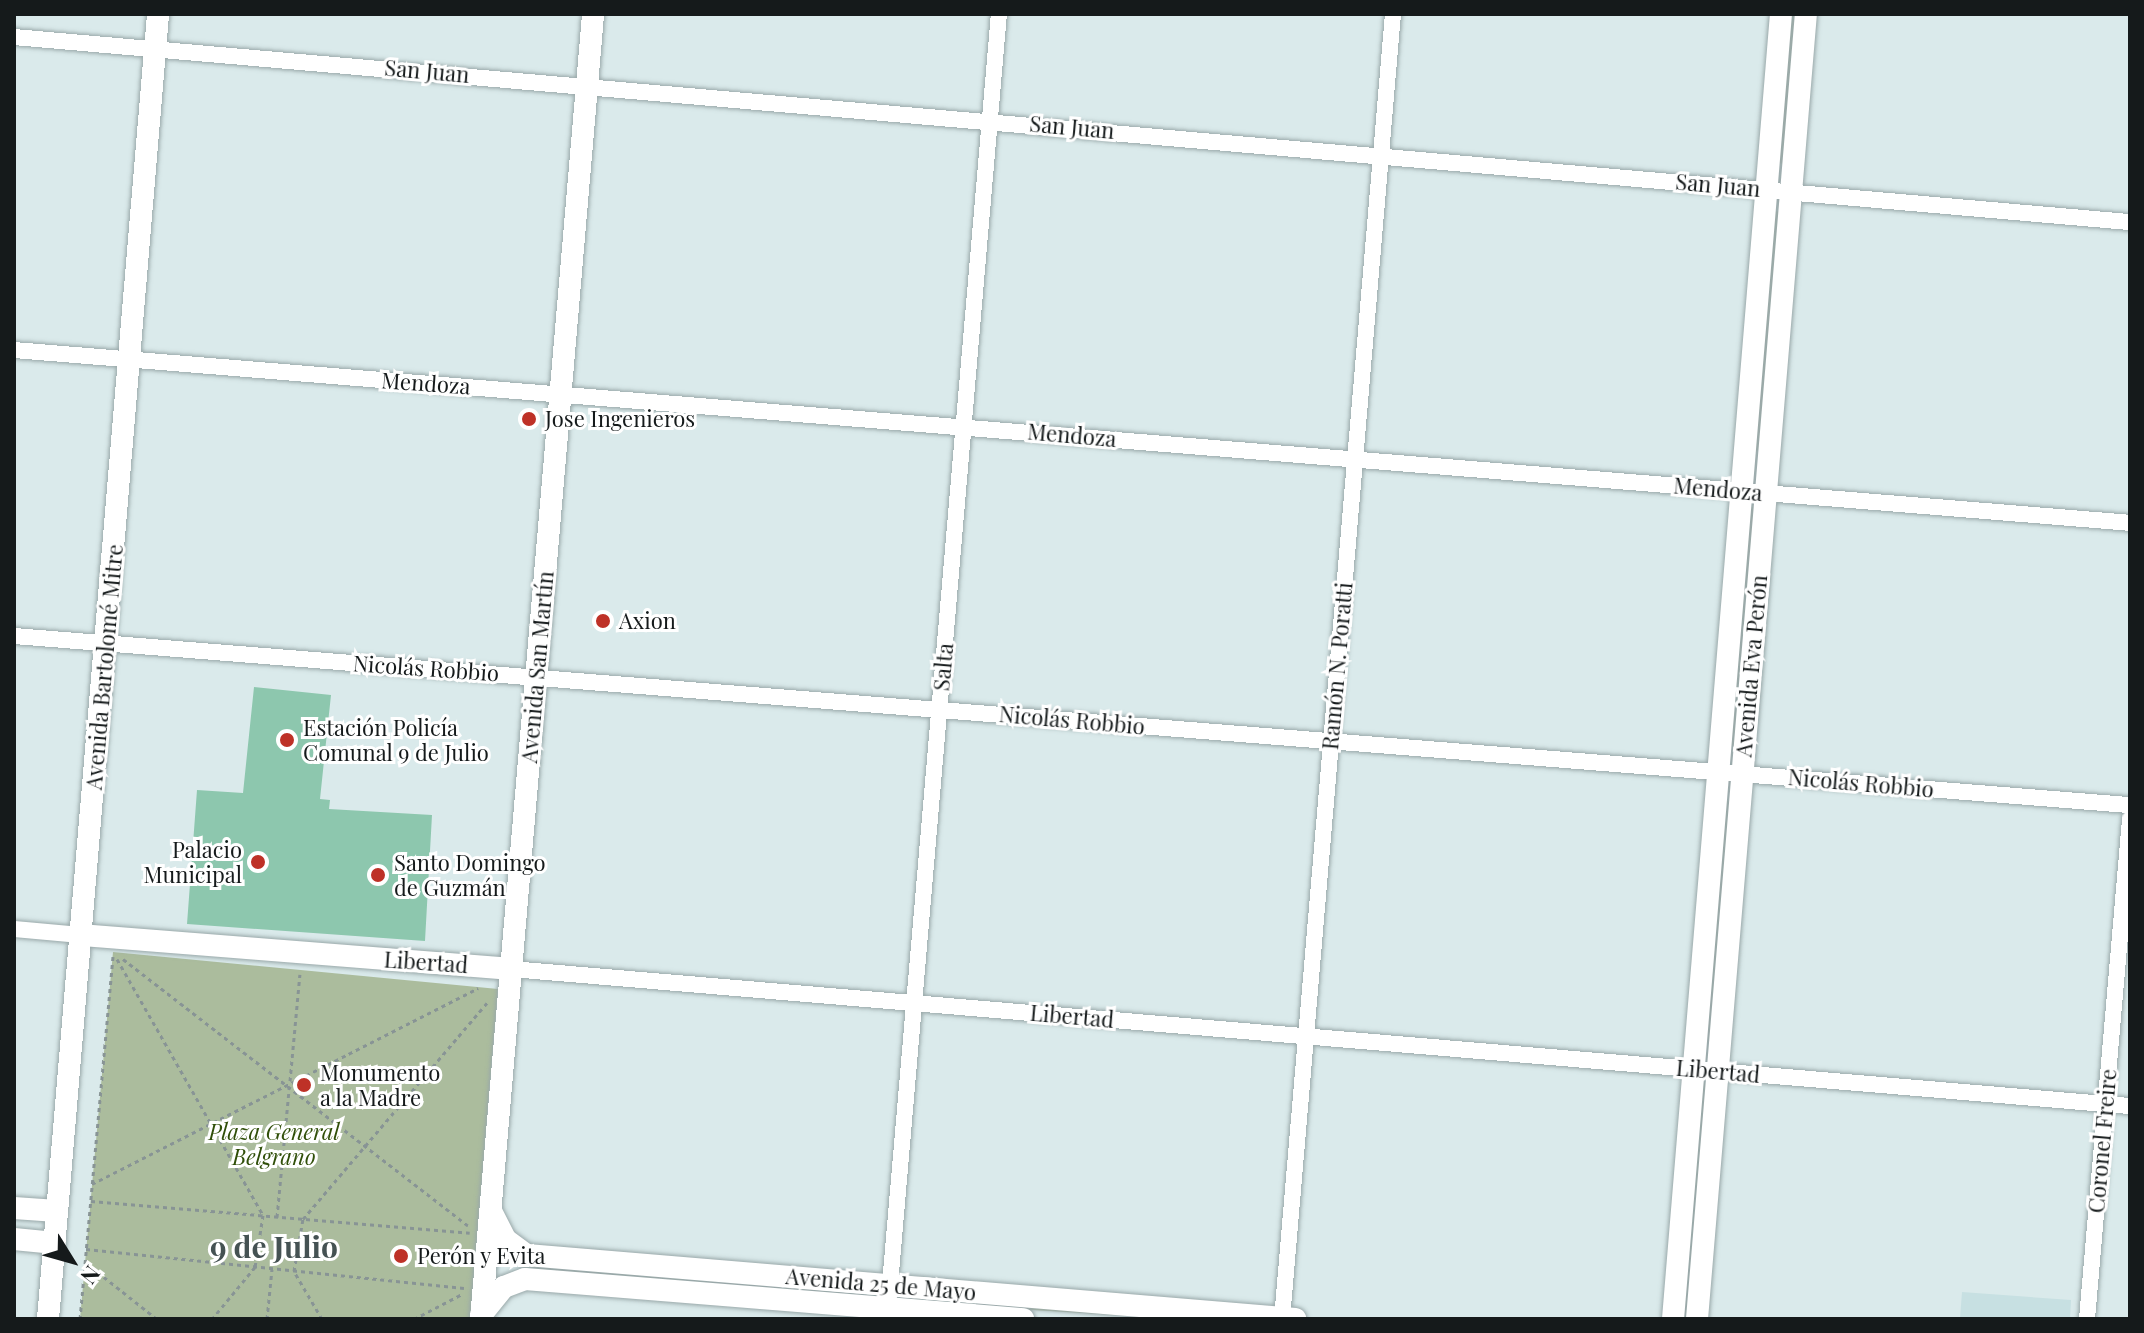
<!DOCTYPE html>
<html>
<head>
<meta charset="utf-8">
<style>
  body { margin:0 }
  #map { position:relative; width:2144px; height:1333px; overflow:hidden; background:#daeaeb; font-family:"Playfair Display",serif }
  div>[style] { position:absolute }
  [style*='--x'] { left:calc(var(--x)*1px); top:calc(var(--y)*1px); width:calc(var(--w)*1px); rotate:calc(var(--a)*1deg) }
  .built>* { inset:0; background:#c7e0e2 }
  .green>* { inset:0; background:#abbc9d }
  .building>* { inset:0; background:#8dc7ae }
  .path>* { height:3px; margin-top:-1.5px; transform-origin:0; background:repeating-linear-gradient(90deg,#889495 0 4px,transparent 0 8px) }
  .roads { filter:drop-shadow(0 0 2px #99a8a9) drop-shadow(0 0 2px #99a8a9) }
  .street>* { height:16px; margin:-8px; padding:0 8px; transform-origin:8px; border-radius:8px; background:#fff }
  .secondary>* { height:22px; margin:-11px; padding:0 11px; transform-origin:11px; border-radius:11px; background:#fff }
  .dots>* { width:22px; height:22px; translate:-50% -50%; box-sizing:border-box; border:4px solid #fff; border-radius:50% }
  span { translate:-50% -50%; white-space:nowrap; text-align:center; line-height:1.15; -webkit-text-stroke:6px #fff; paint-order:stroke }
  .street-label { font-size:22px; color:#151a1b }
  .poi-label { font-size:22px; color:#151a1b }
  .left { translate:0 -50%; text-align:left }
  .right { translate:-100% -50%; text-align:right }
  .park-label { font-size:22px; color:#304f09; font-style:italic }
  .district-label { font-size:30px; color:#455253; font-weight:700 }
  .frame { position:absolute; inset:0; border:16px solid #151a1b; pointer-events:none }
  .north { position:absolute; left:32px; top:1221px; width:80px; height:80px; -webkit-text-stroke:6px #fff; paint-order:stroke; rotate:127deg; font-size:22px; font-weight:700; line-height:32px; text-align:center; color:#151a1b }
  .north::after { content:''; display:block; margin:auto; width:28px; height:36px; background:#151a1b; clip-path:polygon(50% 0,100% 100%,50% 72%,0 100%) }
</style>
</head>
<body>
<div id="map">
  <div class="built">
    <i style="clip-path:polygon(1962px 1292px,2071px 1300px,2070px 1319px,1960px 1319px)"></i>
  </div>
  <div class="green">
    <i style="clip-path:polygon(1789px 14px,1798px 14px,1785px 164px,1776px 163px)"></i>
    <i style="clip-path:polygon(1774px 211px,1782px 212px,1762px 451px,1753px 450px)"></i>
    <i style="clip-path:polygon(1749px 507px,1757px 507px,1736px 746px,1728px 745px)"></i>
    <i style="clip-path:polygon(1725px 801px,1733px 802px,1713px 1041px,1704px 1040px)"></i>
    <i style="clip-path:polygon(113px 952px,498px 989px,470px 1319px,80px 1319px)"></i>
    <i style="clip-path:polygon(1700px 1083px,1709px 1084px,1688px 1319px,1680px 1319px)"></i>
    <i style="clip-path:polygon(531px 1267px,863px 1293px,863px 1299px,530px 1273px)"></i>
    <i style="clip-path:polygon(916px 1298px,1184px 1319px,916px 1303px)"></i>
  </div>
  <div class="building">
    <i style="clip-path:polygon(254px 687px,331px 695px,320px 799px,330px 800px,329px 809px,432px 815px,425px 941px,187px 924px,197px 790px,243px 793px)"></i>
  </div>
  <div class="path">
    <i style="--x:117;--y:959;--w:295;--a:60.3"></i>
    <i style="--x:263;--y:1215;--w:53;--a:98.7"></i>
    <i style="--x:255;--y:1267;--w:67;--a:129.6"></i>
    <i style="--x:123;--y:959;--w:436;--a:37.7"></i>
    <i style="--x:290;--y:1081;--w:107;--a:-84.7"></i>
    <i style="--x:92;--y:1184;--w:433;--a:-26.9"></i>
    <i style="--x:91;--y:1201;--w:380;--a:4.8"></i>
    <i style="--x:277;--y:1217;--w:129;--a:-84.6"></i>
    <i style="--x:86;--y:1249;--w:380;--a:5.9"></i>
    <i style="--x:85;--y:1262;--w:92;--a:38.4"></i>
    <i style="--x:80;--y:1319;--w:364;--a:-84.8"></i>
    <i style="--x:267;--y:1319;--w:50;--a:-84.3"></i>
    <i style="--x:322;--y:1319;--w:56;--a:-120.3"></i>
    <i style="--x:294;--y:1271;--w:53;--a:-80.2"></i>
    <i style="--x:303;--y:1219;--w:284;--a:-49.6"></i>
    <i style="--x:414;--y:1319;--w:54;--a:-27.5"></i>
  </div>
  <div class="roads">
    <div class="street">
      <i style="--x:14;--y:37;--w:2124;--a:5"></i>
      <i style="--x:14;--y:350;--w:2123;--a:4.67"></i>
      <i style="--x:14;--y:636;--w:2123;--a:4.57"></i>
      <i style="--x:14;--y:929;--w:67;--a:5.1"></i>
      <i style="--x:511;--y:969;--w:1625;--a:4.84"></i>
      <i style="--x:889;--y:1296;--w:1287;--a:-85.1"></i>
      <i style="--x:1282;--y:1319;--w:1310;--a:-85.14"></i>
      <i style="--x:2087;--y:1319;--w:502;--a:-85.08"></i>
    </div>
    <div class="secondary">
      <i style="--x:81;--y:935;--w:431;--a:4.5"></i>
      <i style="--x:14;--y:1208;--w:43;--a:4"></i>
      <i style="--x:491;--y:1211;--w:33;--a:63"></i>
      <i style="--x:506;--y:1240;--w:26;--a:36"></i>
      <i style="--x:527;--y:1255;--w:771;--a:4.76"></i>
      <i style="--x:14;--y:1239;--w:41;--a:5.6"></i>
      <i style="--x:481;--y:1315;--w:36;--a:-51"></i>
      <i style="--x:504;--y:1287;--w:22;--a:-21"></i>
      <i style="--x:525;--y:1279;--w:500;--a:4.6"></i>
      <i style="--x:48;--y:1319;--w:1310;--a:-85.18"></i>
      <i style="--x:481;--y:1319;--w:1310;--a:-85.09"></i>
      <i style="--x:1673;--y:1319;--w:1309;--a:-85.27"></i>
      <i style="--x:1697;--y:1319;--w:1310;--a:-85.23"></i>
    </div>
  </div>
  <div class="dots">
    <i style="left:529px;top:419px;background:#be3127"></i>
    <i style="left:603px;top:621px;background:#be3127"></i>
    <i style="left:287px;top:740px;background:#be3127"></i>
    <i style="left:258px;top:862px;background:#be3127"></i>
    <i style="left:378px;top:875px;background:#be3127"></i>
    <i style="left:304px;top:1085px;background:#be3127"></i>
    <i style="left:401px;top:1256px;background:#be3127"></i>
  </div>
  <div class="street-label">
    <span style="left:427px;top:71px;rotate:5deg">San Juan</span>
    <span style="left:1072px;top:127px;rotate:5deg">San Juan</span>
    <span style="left:1718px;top:185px;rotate:5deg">San Juan</span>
    <span style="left:426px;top:383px;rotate:4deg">Mendoza</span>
    <span style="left:1072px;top:435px;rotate:5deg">Mendoza</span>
    <span style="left:1718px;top:489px;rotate:5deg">Mendoza</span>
    <span style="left:1337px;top:666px;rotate:-85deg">Ramón N. Poratti</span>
    <span style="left:1751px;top:666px;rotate:-85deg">Avenida Eva Perón</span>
    <span style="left:104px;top:667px;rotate:-85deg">Avenida Bartolomé Mitre</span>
    <span style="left:537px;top:667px;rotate:-85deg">Avenida San Martín</span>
    <span style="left:943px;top:667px;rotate:-85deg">Salta</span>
    <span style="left:426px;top:668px;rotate:4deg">Nicolás Robbio</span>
    <span style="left:1072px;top:720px;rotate:5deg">Nicolás Robbio</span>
    <span style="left:1861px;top:783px;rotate:5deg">Nicolás Robbio</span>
    <span style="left:426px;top:962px;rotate:4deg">Libertad</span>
    <span style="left:1072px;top:1016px;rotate:5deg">Libertad</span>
    <span style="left:1718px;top:1071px;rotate:5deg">Libertad</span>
    <span style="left:2102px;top:1141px;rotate:-85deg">Coronel Freire</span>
    <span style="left:881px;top:1284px;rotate:5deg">Avenida 25 de Mayo</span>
  </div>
  <div class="poi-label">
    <span class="left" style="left:545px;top:419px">Jose Ingenieros</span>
    <span class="left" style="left:619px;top:621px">Axion</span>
    <span class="left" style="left:303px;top:740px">Estación Policía<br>Comunal 9 de Julio</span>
    <span class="right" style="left:242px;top:862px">Palacio<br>Municipal</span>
    <span class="left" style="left:394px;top:875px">Santo Domingo<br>de Guzmán</span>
    <span class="left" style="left:320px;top:1085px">Monumento<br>a la Madre</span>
    <span class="left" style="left:417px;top:1256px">Perón y Evita</span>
  </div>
  <div class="park-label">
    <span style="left:274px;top:1144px">Plaza General<br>Belgrano</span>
  </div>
  <div class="district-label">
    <span style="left:274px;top:1246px">9 de Julio</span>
  </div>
  <div class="frame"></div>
  <div class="north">N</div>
</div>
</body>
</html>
